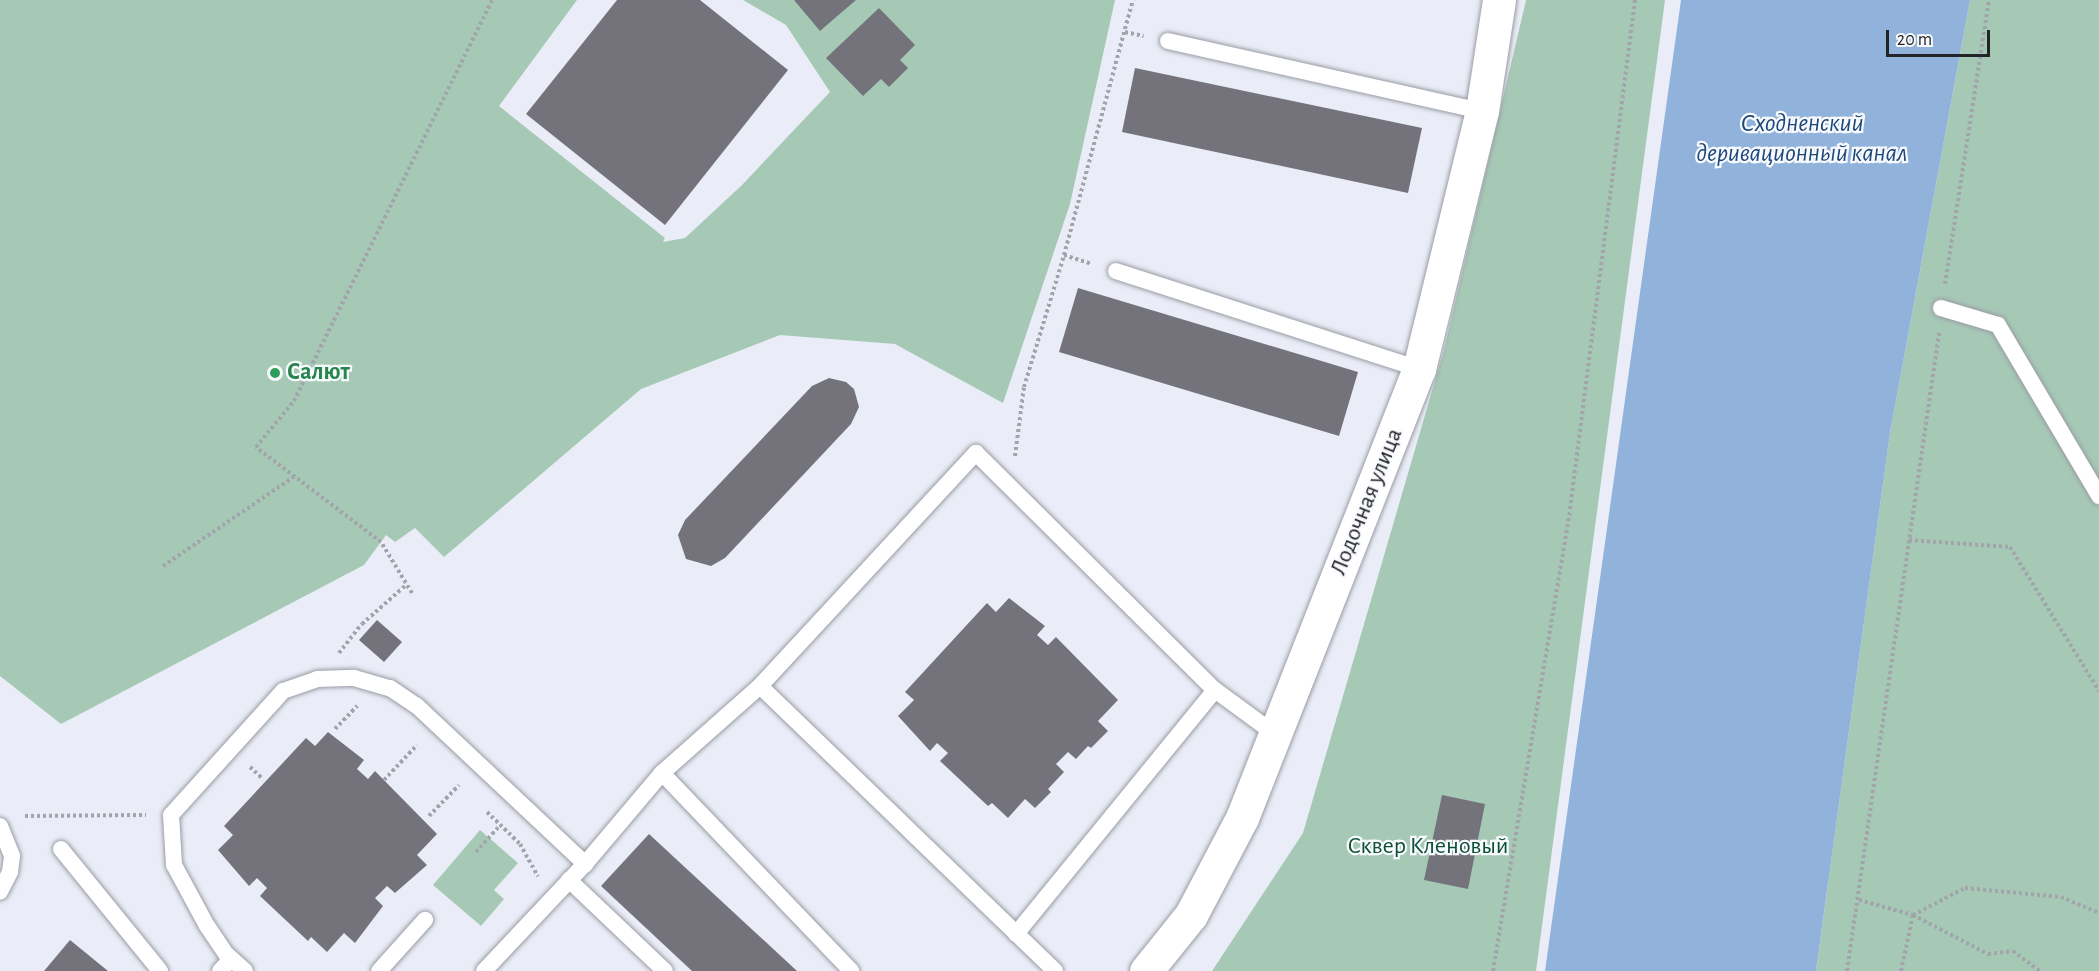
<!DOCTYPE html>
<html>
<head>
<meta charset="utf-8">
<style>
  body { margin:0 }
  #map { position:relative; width:2099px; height:971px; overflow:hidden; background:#eaedf7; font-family:"Alegreya Sans",sans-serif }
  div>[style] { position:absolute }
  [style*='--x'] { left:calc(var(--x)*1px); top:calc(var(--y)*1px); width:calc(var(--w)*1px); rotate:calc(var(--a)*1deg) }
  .green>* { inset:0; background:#a6c9b6 }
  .water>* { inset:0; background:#91b3db }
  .building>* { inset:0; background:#74737b }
  .path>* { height:4px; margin-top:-2px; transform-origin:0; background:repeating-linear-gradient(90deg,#a1a4ab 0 3px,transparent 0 6px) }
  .roads { filter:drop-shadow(0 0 2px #9a9ca5) drop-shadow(0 0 2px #9a9ca5) }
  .service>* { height:16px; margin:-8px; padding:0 8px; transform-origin:8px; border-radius:8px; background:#fff }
  .tertiary>* { height:33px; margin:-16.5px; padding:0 16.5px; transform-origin:16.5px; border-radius:16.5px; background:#fff }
  .dots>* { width:16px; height:16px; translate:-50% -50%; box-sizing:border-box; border:3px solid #f9fafe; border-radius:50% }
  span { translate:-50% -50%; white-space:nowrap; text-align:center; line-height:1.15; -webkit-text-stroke:4.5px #f9fafe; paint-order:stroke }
  .leisure-label { font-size:24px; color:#27864d; font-weight:700 }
  .left { translate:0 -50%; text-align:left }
  .street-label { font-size:24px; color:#232427 }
  .park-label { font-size:24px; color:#0b5035 }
  .water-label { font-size:26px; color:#1b497b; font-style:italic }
  .scale { position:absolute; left:1886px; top:30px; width:104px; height:27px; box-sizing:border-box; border:3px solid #232427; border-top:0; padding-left:8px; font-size:18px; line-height:21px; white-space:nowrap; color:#232427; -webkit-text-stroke:4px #f9fafe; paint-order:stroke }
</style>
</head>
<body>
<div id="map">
  <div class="green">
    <i style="clip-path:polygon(0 0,577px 0,499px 106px,665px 238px,663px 242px,685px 238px,742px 185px,830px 92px,786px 25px,743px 0,1115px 0,1070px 204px,1003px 403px,895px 344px,780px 335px,641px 389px,444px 557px,415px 528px,395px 542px,386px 535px,364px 565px,61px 724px,0 676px)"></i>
    <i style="clip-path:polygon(1526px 0,1665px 0,1536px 971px,1212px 971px,1303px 833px,1444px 350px)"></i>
    <i style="clip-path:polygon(1970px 0,2099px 0,2099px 971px,1816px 971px,1890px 433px)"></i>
    <i style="clip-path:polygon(480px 830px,518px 863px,494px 890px,504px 899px,481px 926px,433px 885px)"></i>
  </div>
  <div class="water">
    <i style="clip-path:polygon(1681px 0,1970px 0,1890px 433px,1816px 971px,1545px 971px)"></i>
  </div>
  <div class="building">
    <i style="clip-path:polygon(617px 0,700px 0,788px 70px,665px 225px,526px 114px)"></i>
    <i style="clip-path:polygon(794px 0,856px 0,820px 31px)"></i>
    <i style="clip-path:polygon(879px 8px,915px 45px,900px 60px,908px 68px,889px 87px,881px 79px,863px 96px,826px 58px)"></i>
    <i style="clip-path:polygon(1135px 68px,1422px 128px,1408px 193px,1122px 132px)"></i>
    <i style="clip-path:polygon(1078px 288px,1358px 372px,1339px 436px,1059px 352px)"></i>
    <i style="clip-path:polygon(829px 378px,846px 382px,854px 389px,859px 407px,851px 424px,725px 558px,711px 566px,686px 559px,678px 535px,685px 520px,812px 386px)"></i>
    <i style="clip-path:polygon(1009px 598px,1045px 626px,1037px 635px,1048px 645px,1056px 637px,1118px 700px,1098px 721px,1108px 731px,1091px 748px,1088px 746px,1076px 759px,1068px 752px,1056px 764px,1064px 772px,1048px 789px,1051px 792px,1035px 808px,1025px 799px,1008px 818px,992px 803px,988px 806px,940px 761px,948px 753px,937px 743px,930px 751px,898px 716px,914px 700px,905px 692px,987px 603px,996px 612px)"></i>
    <i style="clip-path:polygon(377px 620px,402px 642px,384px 662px,359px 640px)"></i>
    <i style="clip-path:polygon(328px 732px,364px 760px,357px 769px,368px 779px,375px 771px,437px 834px,417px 855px,427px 865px,395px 893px,387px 886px,375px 898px,383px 906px,355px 943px,344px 933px,327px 952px,311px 937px,308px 941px,260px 896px,267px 888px,257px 878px,249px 886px,218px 850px,233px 835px,224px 826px,306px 738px,315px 746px)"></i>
    <i style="clip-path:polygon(1442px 795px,1485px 804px,1468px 889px,1424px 880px)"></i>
    <i style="clip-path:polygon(649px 834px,797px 971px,692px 971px,601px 886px)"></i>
    <i style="clip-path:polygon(70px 940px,108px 971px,44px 971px)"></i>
  </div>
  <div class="path">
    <i style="--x:1125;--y:32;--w:19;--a:12"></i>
    <i style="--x:1064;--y:255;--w:29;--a:18"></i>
    <i style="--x:1945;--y:284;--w:287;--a:-81.2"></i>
    <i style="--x:1015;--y:456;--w:70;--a:-82.6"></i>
    <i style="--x:1024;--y:387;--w:138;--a:-73.1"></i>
    <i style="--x:1064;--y:255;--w:264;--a:-74.9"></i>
    <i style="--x:1909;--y:540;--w:101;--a:4"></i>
    <i style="--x:2010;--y:547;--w:169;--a:58.3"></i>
    <i style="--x:163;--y:566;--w:160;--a:-34.3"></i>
    <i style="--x:412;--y:593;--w:60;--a:-121.3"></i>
    <i style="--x:381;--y:542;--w:157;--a:-142.8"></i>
    <i style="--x:256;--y:447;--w:60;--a:-50.4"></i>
    <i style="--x:294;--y:401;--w:447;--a:-63.7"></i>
    <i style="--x:339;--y:653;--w:37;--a:-52"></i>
    <i style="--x:362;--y:624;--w:60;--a:-41.6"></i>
    <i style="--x:335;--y:729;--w:32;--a:-46"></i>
    <i style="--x:250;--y:767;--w:18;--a:43"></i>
    <i style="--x:384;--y:780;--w:48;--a:-46.7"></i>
    <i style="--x:487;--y:812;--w:46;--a:44.1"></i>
    <i style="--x:520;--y:844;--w:37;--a:61"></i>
    <i style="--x:25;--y:816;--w:121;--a:-0.5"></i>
    <i style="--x:429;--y:816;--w:43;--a:-45.9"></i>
    <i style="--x:476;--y:852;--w:36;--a:-48"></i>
    <i style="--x:1859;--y:900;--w:56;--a:15.5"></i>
    <i style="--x:1913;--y:915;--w:85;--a:27.5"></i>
    <i style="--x:1988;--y:954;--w:25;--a:-7"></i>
    <i style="--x:2013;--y:951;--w:34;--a:37"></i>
    <i style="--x:1493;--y:971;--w:468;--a:-80.5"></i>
    <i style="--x:1570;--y:509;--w:513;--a:-82.72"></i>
    <i style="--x:1847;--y:971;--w:645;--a:-81.79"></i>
    <i style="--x:1901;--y:971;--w:57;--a:-77.9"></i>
    <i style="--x:1913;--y:915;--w:59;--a:-27.4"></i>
    <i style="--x:1965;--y:888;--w:96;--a:5.4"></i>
    <i style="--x:2061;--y:897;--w:41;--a:22.8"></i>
  </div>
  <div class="roads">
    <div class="service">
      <i style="--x:1168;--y:41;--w:322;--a:12.6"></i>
      <i style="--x:1116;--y:271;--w:318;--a:17.9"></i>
      <i style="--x:1941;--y:308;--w:59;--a:16.6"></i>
      <i style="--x:1998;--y:325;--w:199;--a:59.4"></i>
      <i style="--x:760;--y:686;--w:410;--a:44"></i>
      <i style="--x:662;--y:773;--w:274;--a:46.3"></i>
      <i style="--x:0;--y:826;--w:32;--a:68"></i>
      <i style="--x:12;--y:856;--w:16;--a:97"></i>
      <i style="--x:10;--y:872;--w:22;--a:117"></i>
      <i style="--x:61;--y:849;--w:157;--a:50.9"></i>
      <i style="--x:569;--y:880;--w:132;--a:43.5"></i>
      <i style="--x:1016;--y:934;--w:315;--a:-50.8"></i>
      <i style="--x:220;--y:971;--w:16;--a:-47"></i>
      <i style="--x:245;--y:971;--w:25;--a:-138"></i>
      <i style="--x:226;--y:954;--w:34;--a:-124"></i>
      <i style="--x:207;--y:926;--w:69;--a:-118.4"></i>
      <i style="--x:174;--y:865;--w:50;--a:-93.4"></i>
      <i style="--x:171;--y:815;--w:167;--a:-47.9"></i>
      <i style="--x:283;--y:691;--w:36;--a:-19"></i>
      <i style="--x:317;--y:679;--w:37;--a:-2"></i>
      <i style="--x:354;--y:678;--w:37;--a:16"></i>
      <i style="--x:390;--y:688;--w:32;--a:34"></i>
      <i style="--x:417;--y:706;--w:231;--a:43.2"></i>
      <i style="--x:379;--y:971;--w:69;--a:-48"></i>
      <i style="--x:484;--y:971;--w:147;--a:-46.7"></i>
      <i style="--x:585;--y:864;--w:119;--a:-49.8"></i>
      <i style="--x:662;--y:773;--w:131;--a:-41.6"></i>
      <i style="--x:760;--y:686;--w:318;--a:-47.2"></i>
      <i style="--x:976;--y:453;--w:337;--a:44.8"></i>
      <i style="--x:1215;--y:690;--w:74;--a:36.3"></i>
    </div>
    <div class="tertiary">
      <i style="--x:1146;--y:971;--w:72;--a:-51.2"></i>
      <i style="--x:1191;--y:915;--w:110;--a:-62.3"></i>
      <i style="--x:1242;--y:818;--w:483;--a:-68.5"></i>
      <i style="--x:1419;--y:369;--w:266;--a:-76.3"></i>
      <i style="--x:1482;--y:111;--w:112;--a:-81.3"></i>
    </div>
  </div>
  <div class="dots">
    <i style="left:275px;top:373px;background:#2e9e5b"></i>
  </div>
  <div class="leisure-label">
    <span class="left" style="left:287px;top:373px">Салют</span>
  </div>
  <div class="street-label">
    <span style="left:1367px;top:502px;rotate:-68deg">Лодочная улица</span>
  </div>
  <div class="park-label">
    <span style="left:1428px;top:847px">Сквер Кленовый</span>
  </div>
  <div class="water-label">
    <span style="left:1802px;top:139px">Сходненский<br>деривационный канал</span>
  </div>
  <div class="scale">20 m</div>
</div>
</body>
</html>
